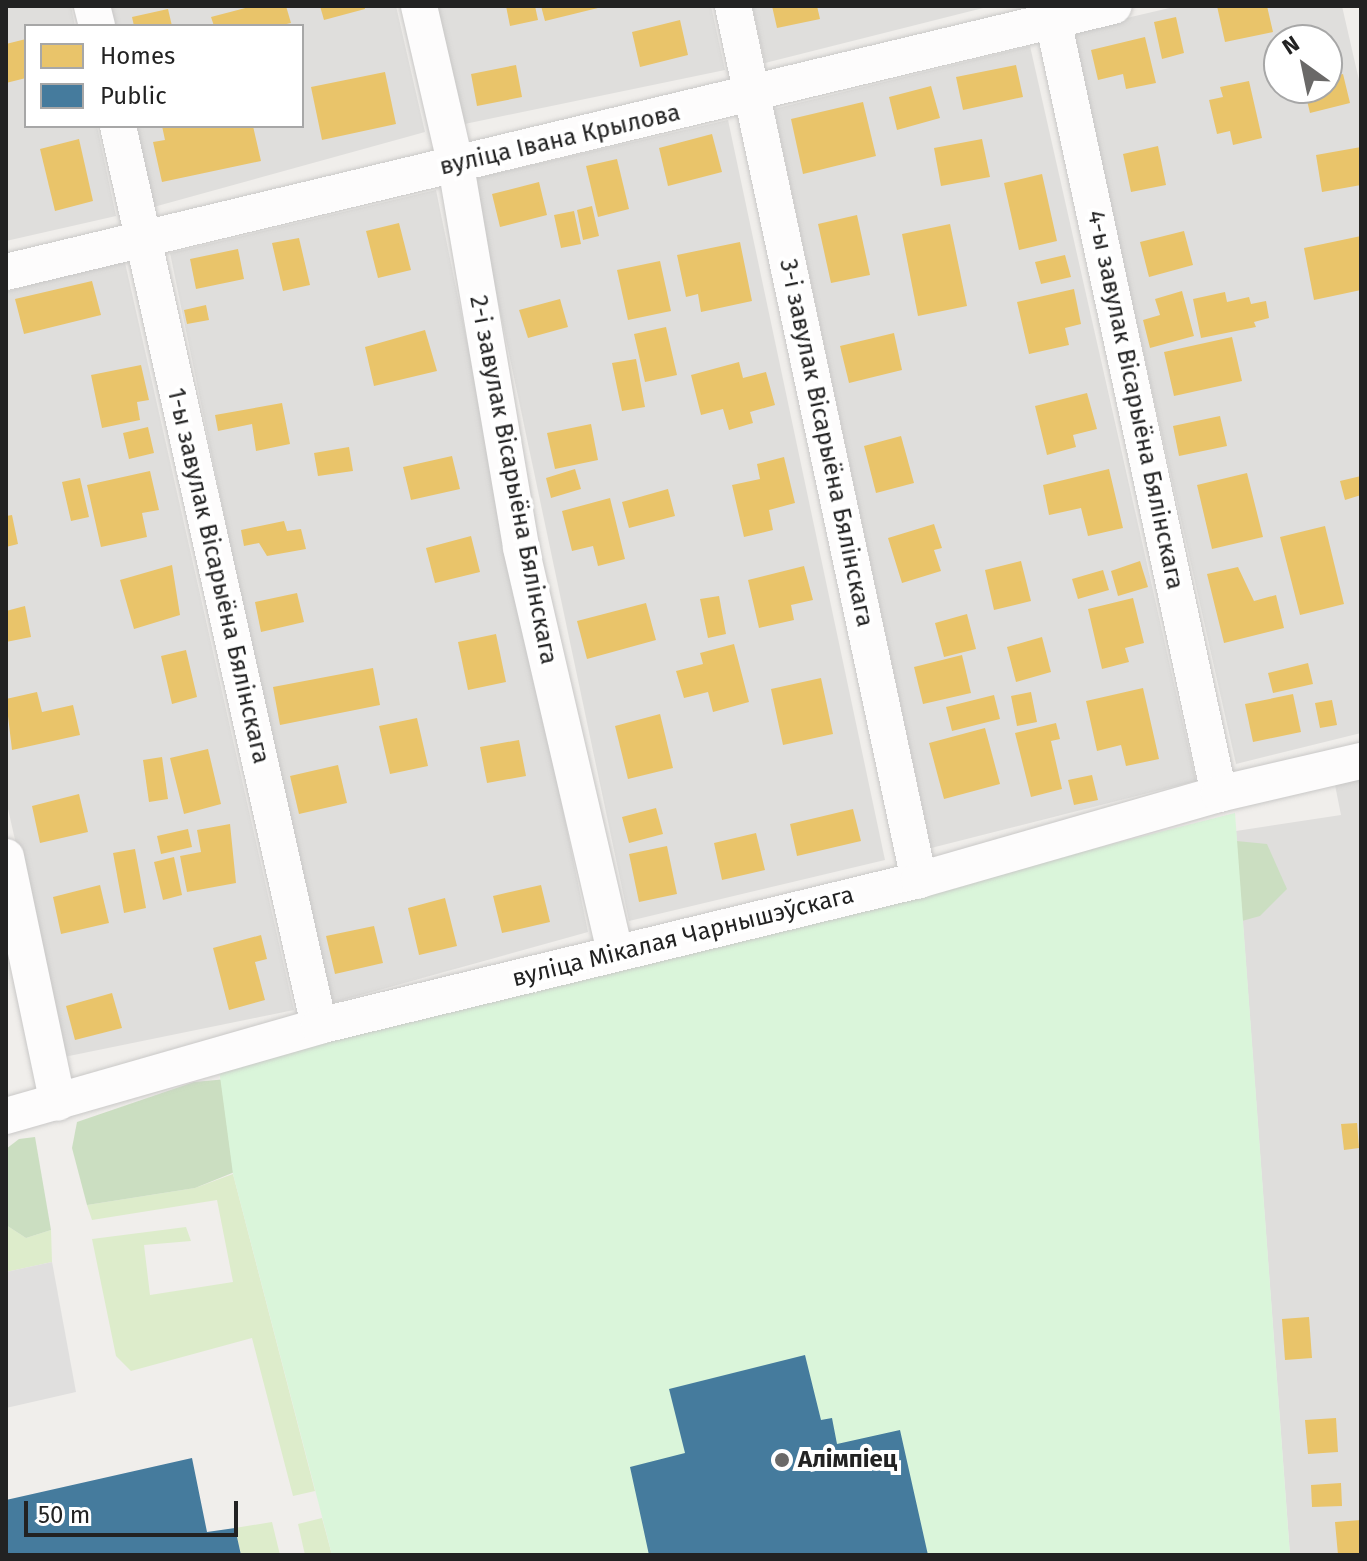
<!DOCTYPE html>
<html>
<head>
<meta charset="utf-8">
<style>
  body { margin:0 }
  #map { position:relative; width:1367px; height:1561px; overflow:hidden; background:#f0eeeb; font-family:"Fira Sans",sans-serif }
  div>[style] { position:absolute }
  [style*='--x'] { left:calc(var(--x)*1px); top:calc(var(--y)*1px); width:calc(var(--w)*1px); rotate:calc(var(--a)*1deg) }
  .residential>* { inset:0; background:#dfdedc }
  .grass>* { inset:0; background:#ddeccb }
  .forest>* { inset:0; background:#cbdec1 }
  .park>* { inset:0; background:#daf5da }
  .parking>* { inset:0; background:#e0dfde }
  .homes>* { inset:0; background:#e9c46a }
  .public>* { inset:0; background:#457b9d }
  .roads { filter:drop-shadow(0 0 2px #c9c8c7) drop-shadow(0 0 2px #c9c8c7) }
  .minor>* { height:36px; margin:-18px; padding:0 18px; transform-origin:18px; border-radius:18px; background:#fdfcfc }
  .dots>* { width:22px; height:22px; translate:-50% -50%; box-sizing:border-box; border:4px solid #fff; border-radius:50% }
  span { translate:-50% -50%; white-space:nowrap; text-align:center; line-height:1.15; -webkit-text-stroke:8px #fff; paint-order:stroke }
  .street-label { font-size:24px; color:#222 }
  .poi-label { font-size:24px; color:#222; font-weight:700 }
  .left { translate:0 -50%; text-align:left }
  .frame { position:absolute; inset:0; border:8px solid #222; pointer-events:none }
  .legend { position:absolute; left:24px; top:24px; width:280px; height:104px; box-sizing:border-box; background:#fff; border:2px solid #a7a7a7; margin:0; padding:10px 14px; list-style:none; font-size:24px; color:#222 }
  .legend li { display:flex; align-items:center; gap:16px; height:40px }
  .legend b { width:40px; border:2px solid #a7a7a7 }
  .north { position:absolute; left:1263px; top:24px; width:80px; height:80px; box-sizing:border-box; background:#fff; border:2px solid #a7a7a7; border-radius:50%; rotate:327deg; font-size:22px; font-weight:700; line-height:32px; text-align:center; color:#222 }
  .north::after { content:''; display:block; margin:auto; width:28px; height:36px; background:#6a6968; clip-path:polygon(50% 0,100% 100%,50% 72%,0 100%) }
  .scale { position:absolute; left:24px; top:1501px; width:214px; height:36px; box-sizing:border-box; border:4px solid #222; border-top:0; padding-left:10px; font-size:24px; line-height:28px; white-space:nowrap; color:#222; -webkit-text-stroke:6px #fff; paint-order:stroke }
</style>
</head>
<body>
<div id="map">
  <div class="residential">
    <i style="clip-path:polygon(6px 6px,71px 6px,75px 26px,26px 26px,26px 126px,97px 126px,116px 216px,6px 241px)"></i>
    <i style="clip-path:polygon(107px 6px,396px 6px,425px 132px,150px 208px,132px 126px,302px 126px,302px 26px,111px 26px)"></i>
    <i style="clip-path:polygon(433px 6px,711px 6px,725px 70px,460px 125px)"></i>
    <i style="clip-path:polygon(752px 6px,991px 6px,765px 63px)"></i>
    <i style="clip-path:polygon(evenodd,1178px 6px,1342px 6px,1361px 89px,1361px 733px,1236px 764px,1071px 31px,1178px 6px,1279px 40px,1327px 40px,1327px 88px,1279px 88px,1279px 40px)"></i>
    <i style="clip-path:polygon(1030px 46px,1196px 781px,931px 848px,774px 109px)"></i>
    <i style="clip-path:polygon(728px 120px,885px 860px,629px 921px,472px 179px)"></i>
    <i style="clip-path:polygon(436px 190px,588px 932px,325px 1005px,170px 253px)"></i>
    <i style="clip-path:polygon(124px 258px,294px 1010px,64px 1057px,6px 800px,6px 292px)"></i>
    <i style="clip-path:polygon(1361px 775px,1361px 1555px,1290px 1555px,1236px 831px,1341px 815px,1334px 780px)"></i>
  </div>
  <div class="grass">
    <i style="clip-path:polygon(233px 1174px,315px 1491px,293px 1496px,252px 1338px,131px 1371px,116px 1356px,92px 1239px,186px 1227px,191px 1241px,144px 1245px,150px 1295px,233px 1282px,217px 1200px,92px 1220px,87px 1205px,195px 1188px)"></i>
    <i style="clip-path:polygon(6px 1225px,26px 1238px,51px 1230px,52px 1262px,6px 1272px)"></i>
    <i style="clip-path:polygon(322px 1518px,332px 1555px,305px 1555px,298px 1524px)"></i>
    <i style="clip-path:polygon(272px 1522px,280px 1555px,241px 1555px,235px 1528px)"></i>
  </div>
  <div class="forest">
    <i style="clip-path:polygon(1216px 839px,1267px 844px,1287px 889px,1260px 916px,1166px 942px)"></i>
    <i style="clip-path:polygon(249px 1077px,252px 1165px,195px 1188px,87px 1205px,72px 1148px,77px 1122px,194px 1082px)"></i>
    <i style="clip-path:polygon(35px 1137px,51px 1230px,26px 1238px,6px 1225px,6px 1149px,19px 1139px)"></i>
  </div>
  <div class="park">
    <i style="clip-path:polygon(1235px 813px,1290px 1555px,332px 1555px,233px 1174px,219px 1069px)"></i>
  </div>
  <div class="parking">
    <i style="clip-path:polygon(52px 1262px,76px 1392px,6px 1408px,6px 1272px)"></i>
  </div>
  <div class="homes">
    <i style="clip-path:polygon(286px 6px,291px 23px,278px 26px,214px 26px,211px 17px,253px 6px)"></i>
    <i style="clip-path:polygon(320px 6px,364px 6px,365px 9px,324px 20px)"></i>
    <i style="clip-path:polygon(506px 6px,535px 6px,538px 20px,510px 26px)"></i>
    <i style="clip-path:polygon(541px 6px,602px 6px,602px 7px,545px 21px)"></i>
    <i style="clip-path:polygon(772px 6px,817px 6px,820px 19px,777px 28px)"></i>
    <i style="clip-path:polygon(1217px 6px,1267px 6px,1273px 32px,1225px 42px)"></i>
    <i style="clip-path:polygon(168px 9px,172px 26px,134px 26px,132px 17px)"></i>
    <i style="clip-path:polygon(1176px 17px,1184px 53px,1162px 59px,1154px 22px)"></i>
    <i style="clip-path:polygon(680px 20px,688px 55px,640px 67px,632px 32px)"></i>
    <i style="clip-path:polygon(1145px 37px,1156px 83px,1126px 89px,1123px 74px,1098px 80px,1091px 50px)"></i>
    <i style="clip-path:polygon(26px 39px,26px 78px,6px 83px,6px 44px)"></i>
    <i style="clip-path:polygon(516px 65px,522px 97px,477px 106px,471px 74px)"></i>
    <i style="clip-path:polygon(1016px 65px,1023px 97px,963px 110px,956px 77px)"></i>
    <i style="clip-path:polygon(385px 72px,396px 124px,322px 140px,311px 87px)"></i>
    <i style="clip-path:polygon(1343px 74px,1350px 103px,1310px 113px,1304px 88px,1327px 88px,1327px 78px)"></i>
    <i style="clip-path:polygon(1249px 81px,1262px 138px,1233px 145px,1230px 131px,1217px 134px,1209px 100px,1223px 97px,1220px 87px)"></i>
    <i style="clip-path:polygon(931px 86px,940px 118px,897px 130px,889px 97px)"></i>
    <i style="clip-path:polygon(863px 102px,876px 156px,803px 174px,791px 119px)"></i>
    <i style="clip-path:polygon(162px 126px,253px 126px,261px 161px,162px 182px,153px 142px,165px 140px)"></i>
    <i style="clip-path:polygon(712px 134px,722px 172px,668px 186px,659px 148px)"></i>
    <i style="clip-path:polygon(79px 139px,93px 201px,55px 211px,40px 149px)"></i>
    <i style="clip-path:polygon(982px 139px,990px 177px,941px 186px,934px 148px)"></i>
    <i style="clip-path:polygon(1158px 146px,1166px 185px,1131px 192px,1123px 154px)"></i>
    <i style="clip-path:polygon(1361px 147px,1361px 185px,1322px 192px,1316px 155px)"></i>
    <i style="clip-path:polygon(617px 159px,629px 209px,598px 217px,586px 166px)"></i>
    <i style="clip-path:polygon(1042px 174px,1057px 241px,1019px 250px,1004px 183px)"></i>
    <i style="clip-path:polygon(539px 182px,547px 215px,500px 227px,492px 194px)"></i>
    <i style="clip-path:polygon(592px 206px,599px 236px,583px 240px,577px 210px)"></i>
    <i style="clip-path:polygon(574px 211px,581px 244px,561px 248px,554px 215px)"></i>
    <i style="clip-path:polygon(857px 215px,870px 275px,831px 283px,818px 224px)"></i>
    <i style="clip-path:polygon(399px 223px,411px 270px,378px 278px,366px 231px)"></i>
    <i style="clip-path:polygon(950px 224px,967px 306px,918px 316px,902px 234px)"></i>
    <i style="clip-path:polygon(1184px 231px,1193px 265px,1149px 277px,1140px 242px)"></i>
    <i style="clip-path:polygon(1361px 236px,1361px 290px,1314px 300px,1304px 248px)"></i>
    <i style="clip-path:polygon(299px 238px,310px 285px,283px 291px,272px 243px)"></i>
    <i style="clip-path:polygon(740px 242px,752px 301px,701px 312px,698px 294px,686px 297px,677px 255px)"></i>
    <i style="clip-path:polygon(238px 249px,244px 279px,196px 289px,190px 259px)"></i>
    <i style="clip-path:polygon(1065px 255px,1071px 277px,1041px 284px,1035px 262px)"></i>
    <i style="clip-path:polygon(660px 261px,671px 311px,628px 320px,617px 270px)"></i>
    <i style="clip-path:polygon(92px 281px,101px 315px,24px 334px,15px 299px)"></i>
    <i style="clip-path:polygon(1074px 289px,1081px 324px,1065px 328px,1069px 345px,1029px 354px,1017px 302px)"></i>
    <i style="clip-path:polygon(1182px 291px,1194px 336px,1150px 348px,1143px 320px,1160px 315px,1155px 299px)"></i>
    <i style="clip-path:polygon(1225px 292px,1227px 302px,1249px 297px,1251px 304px,1266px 301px,1269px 318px,1254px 322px,1256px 327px,1201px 338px,1193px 299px)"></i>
    <i style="clip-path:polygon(560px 299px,568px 327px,528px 338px,519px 310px)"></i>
    <i style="clip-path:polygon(206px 305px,209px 320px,187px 324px,184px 310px)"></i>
    <i style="clip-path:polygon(666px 327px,677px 375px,645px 382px,634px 334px)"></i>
    <i style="clip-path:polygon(425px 330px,437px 371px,374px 386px,365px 347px)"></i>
    <i style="clip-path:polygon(894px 333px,902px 370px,849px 383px,840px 346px)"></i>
    <i style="clip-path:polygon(1232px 337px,1242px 381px,1174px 396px,1164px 352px)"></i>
    <i style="clip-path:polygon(636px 359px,645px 407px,622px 411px,612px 363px)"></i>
    <i style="clip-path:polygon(739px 362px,743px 378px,766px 372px,775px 405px,750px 412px,753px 423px,729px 430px,723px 409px,701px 415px,691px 375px)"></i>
    <i style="clip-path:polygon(141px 365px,149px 400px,137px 402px,140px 420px,102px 428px,91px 375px)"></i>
    <i style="clip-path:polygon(1087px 393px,1097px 429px,1073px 435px,1076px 447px,1047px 455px,1035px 406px)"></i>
    <i style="clip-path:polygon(282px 403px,290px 444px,256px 451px,252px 424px,218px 431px,215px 415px)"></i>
    <i style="clip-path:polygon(1220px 416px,1227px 446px,1179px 456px,1173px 426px)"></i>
    <i style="clip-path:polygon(591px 424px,598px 460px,555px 469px,547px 433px)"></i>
    <i style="clip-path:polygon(148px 427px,154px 453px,129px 459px,123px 433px)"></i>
    <i style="clip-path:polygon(901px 436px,914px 483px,876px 493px,864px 446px)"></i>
    <i style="clip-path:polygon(349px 447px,353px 471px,318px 476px,314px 453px)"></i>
    <i style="clip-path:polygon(452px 456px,460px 489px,411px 500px,403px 467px)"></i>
    <i style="clip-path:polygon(784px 457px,795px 503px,769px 510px,773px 530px,744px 537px,732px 485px,760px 479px,757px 464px)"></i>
    <i style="clip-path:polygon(575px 469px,581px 489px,551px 498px,546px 478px)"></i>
    <i style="clip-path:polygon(1109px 469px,1123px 528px,1088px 536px,1081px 508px,1049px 515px,1043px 485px)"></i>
    <i style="clip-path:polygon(150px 471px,159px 510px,142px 513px,147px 537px,101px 547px,87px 485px)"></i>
    <i style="clip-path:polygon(1247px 473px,1263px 537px,1212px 549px,1197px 485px)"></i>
    <i style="clip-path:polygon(1361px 476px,1361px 495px,1345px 500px,1340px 481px)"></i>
    <i style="clip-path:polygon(80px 478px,89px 517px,71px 521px,62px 482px)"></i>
    <i style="clip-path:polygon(668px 489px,675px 516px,629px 528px,622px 502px)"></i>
    <i style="clip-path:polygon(610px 498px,625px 559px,598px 566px,593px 546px,572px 551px,562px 511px)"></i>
    <i style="clip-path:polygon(12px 515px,18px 544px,6px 547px,6px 516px)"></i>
    <i style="clip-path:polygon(284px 521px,287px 531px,301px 529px,306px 549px,267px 556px,259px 543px,244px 546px,241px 530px)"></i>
    <i style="clip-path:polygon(934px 524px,942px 548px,934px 550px,941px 571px,902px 583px,888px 538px)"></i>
    <i style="clip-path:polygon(1325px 526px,1344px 604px,1300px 615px,1280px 537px)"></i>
    <i style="clip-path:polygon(471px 536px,480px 572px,435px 583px,426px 548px)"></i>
    <i style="clip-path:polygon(1021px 561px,1031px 601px,994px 610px,985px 570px)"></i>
    <i style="clip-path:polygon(1140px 561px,1148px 587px,1118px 596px,1111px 571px)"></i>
    <i style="clip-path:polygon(172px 565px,180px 615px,134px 629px,120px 580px)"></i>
    <i style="clip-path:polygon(804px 566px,813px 600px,791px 605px,794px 620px,759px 628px,748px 580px)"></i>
    <i style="clip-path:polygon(1238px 567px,1254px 601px,1276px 595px,1284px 628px,1224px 643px,1207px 574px)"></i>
    <i style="clip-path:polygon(1103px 570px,1109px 590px,1078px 599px,1072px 579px)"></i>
    <i style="clip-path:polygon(297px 593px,304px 622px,261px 632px,255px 602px)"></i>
    <i style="clip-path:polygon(719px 596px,726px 634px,708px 638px,700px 599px)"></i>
    <i style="clip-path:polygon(1133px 598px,1144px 643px,1125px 648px,1129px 662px,1102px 669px,1088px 609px)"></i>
    <i style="clip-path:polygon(646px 603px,656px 640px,587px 659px,577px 621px)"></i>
    <i style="clip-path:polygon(25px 606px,31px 637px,6px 642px,6px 611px)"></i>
    <i style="clip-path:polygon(967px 614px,976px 649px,944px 657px,935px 623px)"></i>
    <i style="clip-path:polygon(496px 634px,506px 682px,468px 690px,458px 642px)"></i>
    <i style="clip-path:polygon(1042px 637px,1051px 672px,1016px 682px,1007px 647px)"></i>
    <i style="clip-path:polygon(734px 644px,749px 702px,713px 712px,708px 692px,684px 698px,676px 671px,703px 664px,700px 653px)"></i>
    <i style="clip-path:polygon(186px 650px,197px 697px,172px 704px,161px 656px)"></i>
    <i style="clip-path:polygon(962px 655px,971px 693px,923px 704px,914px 667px)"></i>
    <i style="clip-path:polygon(1308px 663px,1313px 684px,1273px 693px,1268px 673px)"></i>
    <i style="clip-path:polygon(373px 668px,380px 705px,280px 725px,273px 687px)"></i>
    <i style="clip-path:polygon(821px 678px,833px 734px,783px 745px,771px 689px)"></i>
    <i style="clip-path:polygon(1143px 688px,1159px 759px,1126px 766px,1121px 745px,1097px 751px,1086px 701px)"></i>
    <i style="clip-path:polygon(37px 692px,42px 712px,73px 705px,80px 735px,12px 750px,6px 699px)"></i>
    <i style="clip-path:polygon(1031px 692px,1037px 722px,1017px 726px,1011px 696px)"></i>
    <i style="clip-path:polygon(1293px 694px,1301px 732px,1253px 742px,1245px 704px)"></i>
    <i style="clip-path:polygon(994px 695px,1000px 719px,952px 731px,946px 707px)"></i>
    <i style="clip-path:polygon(1332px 700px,1337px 725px,1320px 728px,1315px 703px)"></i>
    <i style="clip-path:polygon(660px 714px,673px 768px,628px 779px,615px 726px)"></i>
    <i style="clip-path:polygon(417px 718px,428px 766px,390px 774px,379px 726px)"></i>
    <i style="clip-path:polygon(1056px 723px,1060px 739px,1051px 741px,1062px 789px,1031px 797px,1015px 733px)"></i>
    <i style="clip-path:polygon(985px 728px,1000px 784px,944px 799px,929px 743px)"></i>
    <i style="clip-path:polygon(519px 740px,526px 776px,487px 783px,480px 747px)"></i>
    <i style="clip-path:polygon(208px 749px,221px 804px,184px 814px,170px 758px)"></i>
    <i style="clip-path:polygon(162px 757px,168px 799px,149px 802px,143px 760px)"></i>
    <i style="clip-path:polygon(338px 765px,347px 803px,299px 814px,290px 776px)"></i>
    <i style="clip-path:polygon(1092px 775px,1098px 800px,1074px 805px,1068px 780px)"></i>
    <i style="clip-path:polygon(79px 794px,88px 832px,40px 843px,32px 806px)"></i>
    <i style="clip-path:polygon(656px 808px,663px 834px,629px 843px,622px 817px)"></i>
    <i style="clip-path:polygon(853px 809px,861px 841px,797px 856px,790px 824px)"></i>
    <i style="clip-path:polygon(230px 824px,236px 883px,187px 892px,180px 856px,201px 852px,197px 830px)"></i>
    <i style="clip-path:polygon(188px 829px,192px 847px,161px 854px,157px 836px)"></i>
    <i style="clip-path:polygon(756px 833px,765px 870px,722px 880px,714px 843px)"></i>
    <i style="clip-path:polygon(667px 846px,677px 894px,639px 902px,629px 854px)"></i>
    <i style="clip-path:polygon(135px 849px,146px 908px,124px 913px,113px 853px)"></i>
    <i style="clip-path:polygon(174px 857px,182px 895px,163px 900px,154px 862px)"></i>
    <i style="clip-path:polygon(100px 885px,109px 923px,61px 934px,53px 897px)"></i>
    <i style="clip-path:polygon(541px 885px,550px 922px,502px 933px,493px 896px)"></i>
    <i style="clip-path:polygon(445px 898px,457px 946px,419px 955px,408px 908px)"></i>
    <i style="clip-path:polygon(374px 926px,383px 963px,335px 974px,326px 936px)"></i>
    <i style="clip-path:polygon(261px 935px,267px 959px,255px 962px,265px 1000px,229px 1010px,213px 948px)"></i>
    <i style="clip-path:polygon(112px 993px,122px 1028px,75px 1040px,66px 1006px)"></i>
    <i style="clip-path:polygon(1357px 1123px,1359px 1148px,1344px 1150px,1341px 1124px)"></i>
    <i style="clip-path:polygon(1309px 1317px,1312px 1358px,1285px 1360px,1282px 1319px)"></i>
    <i style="clip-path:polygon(1336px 1418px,1338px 1452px,1308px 1454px,1305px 1420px)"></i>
    <i style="clip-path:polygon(1341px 1483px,1342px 1506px,1312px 1507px,1311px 1485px)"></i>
    <i style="clip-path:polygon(1361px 1520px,1361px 1553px,1338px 1555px,1335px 1522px)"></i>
  </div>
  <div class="public">
    <i style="clip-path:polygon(805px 1355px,821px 1420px,832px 1418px,837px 1444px,900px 1430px,928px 1555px,649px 1555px,630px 1467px,685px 1453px,669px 1389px)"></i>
    <i style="clip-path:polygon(192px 1458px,207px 1532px,235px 1528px,241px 1555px,6px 1555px,6px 1500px)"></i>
  </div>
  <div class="roads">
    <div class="minor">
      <i style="--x:92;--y:6;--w:21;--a:76"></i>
      <i style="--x:419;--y:6;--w:164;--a:77"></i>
      <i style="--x:456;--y:166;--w:387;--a:80.3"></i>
      <i style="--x:521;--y:548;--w:416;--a:76.9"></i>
      <i style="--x:733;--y:6;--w:894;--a:77.99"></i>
      <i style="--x:1050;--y:6;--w:806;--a:77.9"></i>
      <i style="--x:118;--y:126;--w:922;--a:77.41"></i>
      <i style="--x:6;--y:272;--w:1139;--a:-13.51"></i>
      <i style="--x:6;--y:857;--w:251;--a:78.1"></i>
      <i style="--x:6;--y:1116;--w:326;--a:-16"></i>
      <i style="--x:319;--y:1026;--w:618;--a:-13.68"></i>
      <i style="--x:919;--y:880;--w:312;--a:-16"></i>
      <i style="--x:1219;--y:794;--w:146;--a:-13.1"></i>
    </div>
  </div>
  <div class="dots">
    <i style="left:782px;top:1460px;background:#6a6968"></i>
  </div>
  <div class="street-label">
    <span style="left:560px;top:140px;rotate:-13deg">вуліца Івана Крылова</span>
    <span style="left:1135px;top:400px;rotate:78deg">4-ы завулак Вісарыёна Бялінскага</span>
    <span style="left:826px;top:443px;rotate:78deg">3-і завулак Вісарыёна Бялінскага</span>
    <span style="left:513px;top:480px;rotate:79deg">2-і завулак Вісарыёна Бялінскага</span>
    <span style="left:218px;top:576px;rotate:77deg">1-ы завулак Вісарыёна Бялінскага</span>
    <span style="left:683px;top:937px;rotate:-14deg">вуліца Мікалая Чарнышэўскага</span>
  </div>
  <div class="poi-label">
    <span class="left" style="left:798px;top:1460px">Алімпіец</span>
  </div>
  <div class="frame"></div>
  <ul class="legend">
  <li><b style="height:22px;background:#e9c46a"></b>Homes</li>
  <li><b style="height:22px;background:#457b9d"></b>Public</li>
  </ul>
  <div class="north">N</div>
  <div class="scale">50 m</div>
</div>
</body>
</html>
